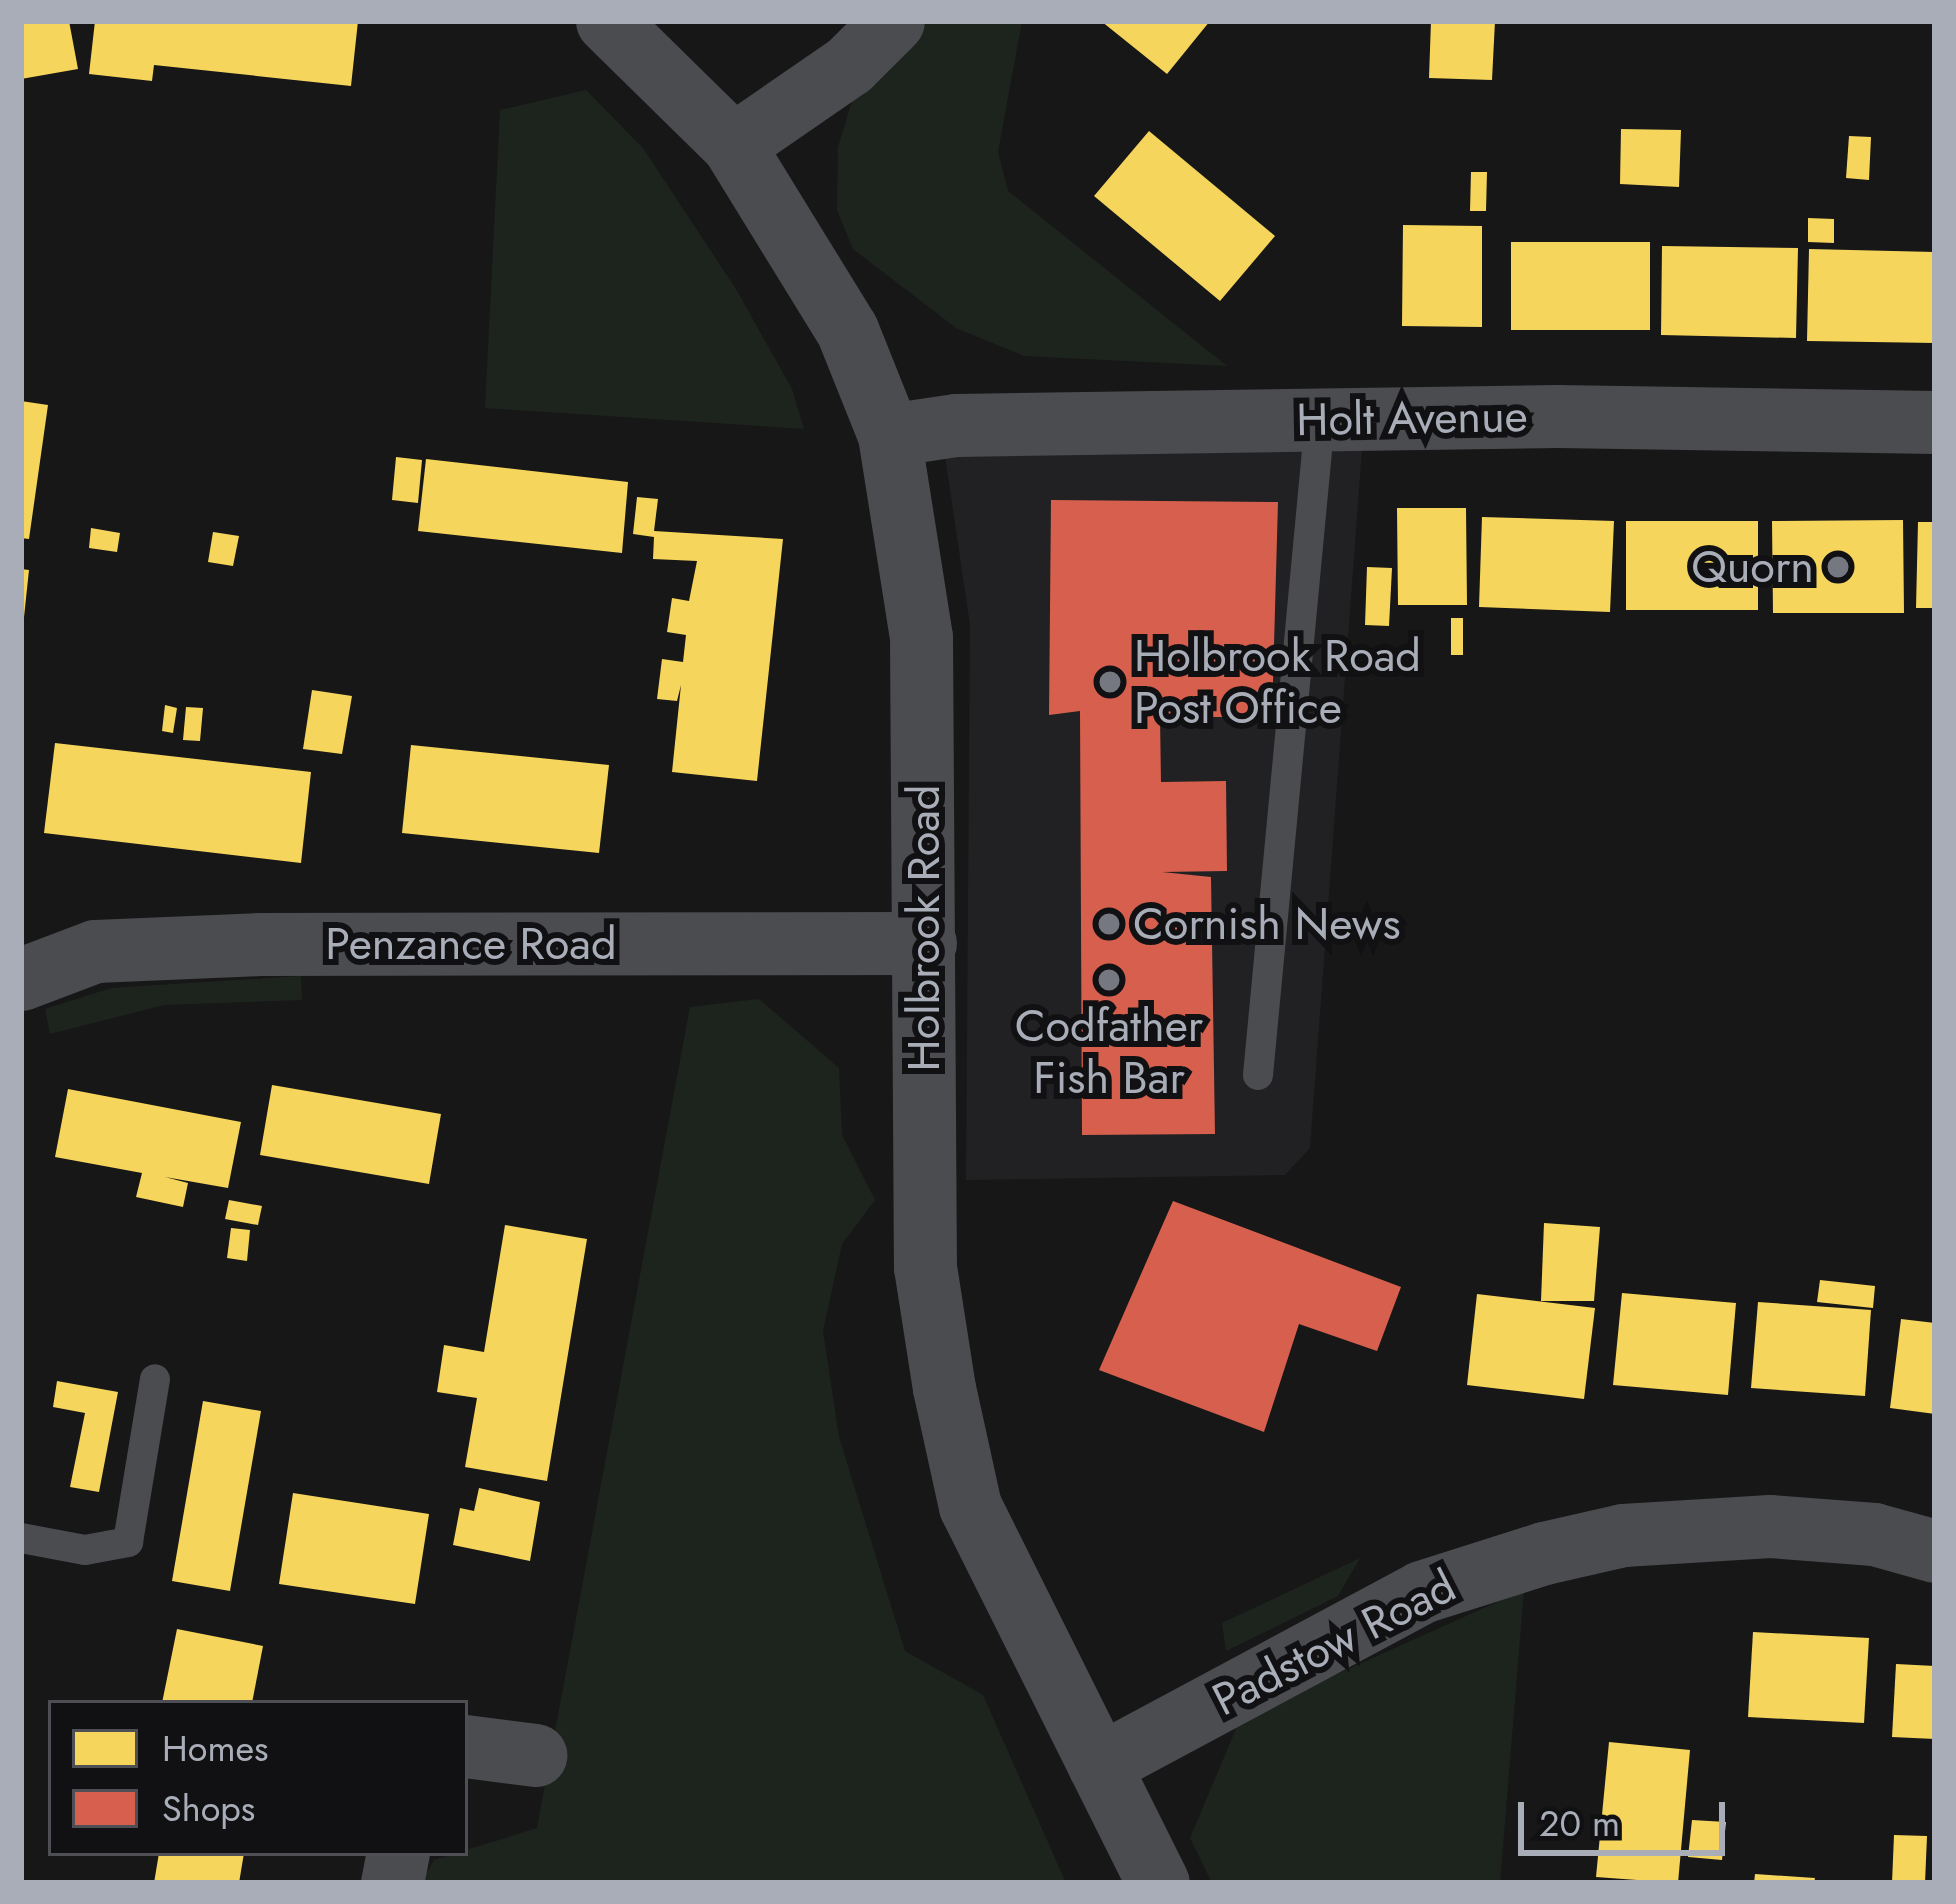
<!DOCTYPE html>
<html>
<head>
<meta charset="utf-8">
<style>
  body { margin:0 }
  #map { position:relative; width:1956px; height:1904px; overflow:hidden; background:#171717; font-family:Jost,sans-serif }
  div>[style] { position:absolute }
  [style*='--x'] { left:calc(var(--x)*1px); top:calc(var(--y)*1px); width:calc(var(--w)*1px); rotate:calc(var(--a)*1deg) }
  .built>* { inset:0; background:#212123 }
  .green>* { inset:0; background:#1d241e }
  .homes>* { inset:0; background:#f6d55c }
  .shops>* { inset:0; background:#d6604d }
  .service>* { height:30px; margin:-15px; padding:0 15px; transform-origin:15px; border-radius:15px; background:#4b4c50 }
  .minor>* { height:63px; margin:-31.5px; padding:0 31.5px; transform-origin:31.5px; border-radius:31.5px; background:#4b4c50 }
  .dots>* { width:33px; height:33px; translate:-50% -50%; box-sizing:border-box; border:6px solid #111113; border-radius:50% }
  span { translate:-50% -50%; white-space:nowrap; text-align:center; line-height:1.15; -webkit-text-stroke:12px #111113; paint-order:stroke }
  .street-label { font-size:45px; color:#a8adb8 }
  .poi-label { font-size:45px; color:#a8adb8 }
  .right { translate:-100% -50%; text-align:right }
  .left { translate:0 -50%; text-align:left }
  .frame { position:absolute; inset:0; border:24px solid #a8adb8; pointer-events:none }
  .legend { position:absolute; left:48px; top:1700px; width:420px; height:156px; box-sizing:border-box; background:#111113; border:3px solid #4d4f55; margin:0; padding:15px 21px; list-style:none; font-size:36px; color:#a8adb8 }
  .legend li { display:flex; align-items:center; gap:24px; height:60px }
  .legend b { width:60px; border:3px solid #4d4f55 }
  .scale { position:absolute; left:1518px; top:1802px; width:207px; height:54px; box-sizing:border-box; border:6px solid #a8adb8; border-top:0; padding-left:15px; font-size:36px; line-height:42px; white-space:nowrap; color:#a8adb8; -webkit-text-stroke:9px #111113; paint-order:stroke }
</style>
</head>
<body>
<div id="map">
  <div class="built">
    <i style="clip-path:polygon(944px 449px,1362px 449px,1310px 1148px,1285px 1175px,966px 1180px,970px 625px)"></i>
  </div>
  <div class="green">
    <i style="clip-path:polygon(923px 21px,1022px 21px,998px 152px,1008px 191px,1227px 366px,1024px 356px,956px 328px,853px 249px,837px 210px,838px 147px,856px 88px)"></i>
    <i style="clip-path:polygon(586px 90px,643px 148px,736px 289px,792px 389px,804px 429px,485px 408px,500px 110px)"></i>
    <i style="clip-path:polygon(301px 976px,302px 1000px,164px 1005px,50px 1034px,45px 1009px,111px 988px)"></i>
    <i style="clip-path:polygon(759px 999px,839px 1068px,842px 1135px,875px 1200px,842px 1244px,823px 1331px,839px 1437px,905px 1651px,983px 1695px,1066px 1883px,421px 1883px,434px 1860px,537px 1828px,690px 1007px)"></i>
    <i style="clip-path:polygon(1360px 1558px,1338px 1596px,1226px 1651px,1222px 1623px)"></i>
    <i style="clip-path:polygon(1524px 1590px,1500px 1883px,1212px 1883px,1190px 1838px,1241px 1717px)"></i>
  </div>
  <div class="homes">
    <i style="clip-path:polygon(21px 21px,69px 21px,78px 69px,21px 79px)"></i>
    <i style="clip-path:polygon(95px 21px,358px 21px,351px 86px,154px 65px,152px 81px,89px 74px)"></i>
    <i style="clip-path:polygon(1101px 21px,1210px 21px,1167px 74px)"></i>
    <i style="clip-path:polygon(1431px 21px,1495px 21px,1492px 80px,1429px 78px)"></i>
    <i style="clip-path:polygon(1621px 129px,1681px 130px,1679px 187px,1620px 184px)"></i>
    <i style="clip-path:polygon(1149px 131px,1275px 236px,1220px 301px,1094px 196px)"></i>
    <i style="clip-path:polygon(1849px 136px,1871px 137px,1869px 180px,1846px 178px)"></i>
    <i style="clip-path:polygon(1471px 172px,1487px 172px,1486px 211px,1470px 211px)"></i>
    <i style="clip-path:polygon(1808px 218px,1834px 219px,1834px 243px,1808px 242px)"></i>
    <i style="clip-path:polygon(1403px 225px,1482px 226px,1482px 327px,1402px 326px)"></i>
    <i style="clip-path:polygon(1511px 242px,1650px 242px,1650px 330px,1511px 330px)"></i>
    <i style="clip-path:polygon(1662px 246px,1798px 248px,1796px 338px,1661px 335px)"></i>
    <i style="clip-path:polygon(1809px 249px,1935px 252px,1935px 343px,1807px 341px)"></i>
    <i style="clip-path:polygon(21px 401px,48px 405px,29px 539px,21px 538px)"></i>
    <i style="clip-path:polygon(396px 457px,422px 460px,418px 503px,392px 500px)"></i>
    <i style="clip-path:polygon(426px 459px,628px 482px,622px 553px,418px 531px)"></i>
    <i style="clip-path:polygon(637px 497px,658px 499px,654px 531px,783px 539px,757px 781px,672px 772px,681px 685px,677px 701px,657px 699px,662px 659px,683px 662px,686px 635px,667px 632px,672px 598px,689px 601px,697px 561px,653px 559px,654px 537px,633px 534px)"></i>
    <i style="clip-path:polygon(1397px 508px,1466px 508px,1467px 605px,1398px 605px)"></i>
    <i style="clip-path:polygon(1482px 517px,1614px 521px,1610px 612px,1479px 607px)"></i>
    <i style="clip-path:polygon(1903px 520px,1904px 613px,1773px 613px,1772px 521px)"></i>
    <i style="clip-path:polygon(1626px 521px,1758px 521px,1758px 610px,1626px 610px)"></i>
    <i style="clip-path:polygon(1918px 522px,1935px 522px,1935px 608px,1916px 608px)"></i>
    <i style="clip-path:polygon(91px 528px,120px 533px,117px 552px,89px 548px)"></i>
    <i style="clip-path:polygon(213px 532px,239px 536px,233px 566px,208px 562px)"></i>
    <i style="clip-path:polygon(1367px 567px,1392px 568px,1389px 626px,1365px 625px)"></i>
    <i style="clip-path:polygon(21px 569px,29px 570px,24px 617px,21px 617px)"></i>
    <i style="clip-path:polygon(1451px 618px,1463px 618px,1463px 655px,1451px 655px)"></i>
    <i style="clip-path:polygon(312px 690px,352px 696px,342px 754px,303px 749px)"></i>
    <i style="clip-path:polygon(165px 705px,177px 708px,173px 733px,162px 731px)"></i>
    <i style="clip-path:polygon(186px 707px,203px 708px,200px 741px,183px 740px)"></i>
    <i style="clip-path:polygon(55px 743px,311px 772px,301px 863px,44px 833px)"></i>
    <i style="clip-path:polygon(411px 745px,609px 765px,599px 853px,402px 833px)"></i>
    <i style="clip-path:polygon(272px 1085px,441px 1114px,429px 1184px,260px 1155px)"></i>
    <i style="clip-path:polygon(68px 1089px,241px 1122px,228px 1188px,165px 1177px,188px 1183px,183px 1207px,136px 1197px,142px 1173px,55px 1157px)"></i>
    <i style="clip-path:polygon(229px 1200px,262px 1206px,258px 1225px,225px 1219px)"></i>
    <i style="clip-path:polygon(1544px 1223px,1600px 1227px,1594px 1301px,1541px 1301px)"></i>
    <i style="clip-path:polygon(505px 1225px,587px 1239px,547px 1481px,465px 1467px,477px 1398px,437px 1392px,444px 1345px,484px 1352px)"></i>
    <i style="clip-path:polygon(231px 1228px,250px 1230px,247px 1261px,227px 1258px)"></i>
    <i style="clip-path:polygon(1820px 1280px,1875px 1286px,1873px 1308px,1817px 1302px)"></i>
    <i style="clip-path:polygon(1622px 1293px,1736px 1303px,1728px 1395px,1613px 1385px)"></i>
    <i style="clip-path:polygon(1477px 1294px,1595px 1308px,1584px 1399px,1467px 1385px)"></i>
    <i style="clip-path:polygon(1758px 1302px,1871px 1310px,1865px 1396px,1751px 1388px)"></i>
    <i style="clip-path:polygon(1901px 1319px,1935px 1323px,1935px 1414px,1890px 1408px)"></i>
    <i style="clip-path:polygon(57px 1381px,118px 1392px,99px 1492px,70px 1487px,85px 1413px,53px 1407px)"></i>
    <i style="clip-path:polygon(203px 1401px,261px 1411px,230px 1591px,172px 1581px)"></i>
    <i style="clip-path:polygon(479px 1488px,540px 1502px,530px 1561px,453px 1545px,460px 1508px,474px 1511px)"></i>
    <i style="clip-path:polygon(293px 1493px,429px 1514px,415px 1604px,279px 1584px)"></i>
    <i style="clip-path:polygon(177px 1629px,263px 1646px,252px 1703px,162px 1703px)"></i>
    <i style="clip-path:polygon(1753px 1632px,1869px 1638px,1864px 1723px,1748px 1717px)"></i>
    <i style="clip-path:polygon(1896px 1664px,1935px 1666px,1935px 1739px,1892px 1737px)"></i>
    <i style="clip-path:polygon(1609px 1742px,1690px 1750px,1678px 1883px,1596px 1877px)"></i>
    <i style="clip-path:polygon(1692px 1820px,1726px 1822px,1722px 1860px,1688px 1857px)"></i>
    <i style="clip-path:polygon(1894px 1835px,1927px 1836px,1925px 1883px,1892px 1883px)"></i>
    <i style="clip-path:polygon(159px 1853px,244px 1853px,239px 1883px,154px 1883px)"></i>
    <i style="clip-path:polygon(1755px 1874px,1815px 1878px,1814px 1883px,1754px 1883px)"></i>
  </div>
  <div class="shops">
    <i style="clip-path:polygon(1051px 500px,1278px 502px,1272px 717px,1160px 717px,1161px 782px,1226px 781px,1227px 871px,1162px 872px,1211px 877px,1215px 1134px,1082px 1135px,1080px 711px,1049px 715px)"></i>
    <i style="clip-path:polygon(1173px 1201px,1401px 1287px,1377px 1351px,1299px 1324px,1264px 1432px,1099px 1370px)"></i>
  </div>
  <div class="service">
    <i style="--x:1258;--y:1075;--w:659;--a:-84.6"></i>
    <i style="--x:21;--y:1538;--w:65;--a:10.6"></i>
    <i style="--x:85;--y:1550;--w:44;--a:-10.5"></i>
    <i style="--x:128;--y:1542;--w:165;--a:-80.6"></i>
  </div>
  <div class="minor">
    <i style="--x:607;--y:21;--w:177;--a:44.5"></i>
    <i style="--x:733;--y:145;--w:217;--a:58.4"></i>
    <i style="--x:847;--y:330;--w:113;--a:68.2"></i>
    <i style="--x:889;--y:435;--w:205;--a:81"></i>
    <i style="--x:921;--y:637;--w:630;--a:89.64"></i>
    <i style="--x:925;--y:1267;--w:122;--a:81.1"></i>
    <i style="--x:944;--y:1388;--w:121;--a:77.6"></i>
    <i style="--x:970;--y:1506;--w:421;--a:63.5"></i>
    <i style="--x:733;--y:145;--w:141;--a:-34.6"></i>
    <i style="--x:849;--y:65;--w:62;--a:-45"></i>
    <i style="--x:889;--y:435;--w:68;--a:-8.5"></i>
    <i style="--x:956;--y:425;--w:601;--a:-0.86"></i>
    <i style="--x:1557;--y:416;--w:378;--a:0.9"></i>
    <i style="--x:21;--y:979;--w:79;--a:-20.7"></i>
    <i style="--x:95;--y:951;--w:164;--a:-2.4"></i>
    <i style="--x:259;--y:944;--w:666;--a:-0.09"></i>
    <i style="--x:465;--y:1746;--w:71;--a:7.3"></i>
    <i style="--x:1099;--y:1765;--w:366;--a:-28.2"></i>
    <i style="--x:1421;--y:1592;--w:129;--a:-17.6"></i>
    <i style="--x:1544;--y:1553;--w:81;--a:-12.8"></i>
    <i style="--x:1623;--y:1535;--w:147;--a:-3.5"></i>
    <i style="--x:1770;--y:1526;--w:104;--a:4.4"></i>
    <i style="--x:1874;--y:1534;--w:63;--a:15.6"></i>
    <i style="--x:392;--y:1883;--w:31;--a:-79"></i>
  </div>
  <div class="dots">
    <i style="left:1838px;top:567px;background:#757880"></i>
    <i style="left:1110px;top:682px;background:#757880"></i>
    <i style="left:1109px;top:924px;background:#757880"></i>
    <i style="left:1109px;top:980px;background:#757880"></i>
  </div>
  <div class="street-label">
    <span style="left:1412px;top:418px;rotate:-1deg">Holt Avenue</span>
    <span style="left:924px;top:928px;rotate:-90deg">Holbrook Road</span>
    <span style="left:471px;top:944px">Penzance Road</span>
    <span style="left:1334px;top:1643px;rotate:-27deg">Padstow Road</span>
  </div>
  <div class="poi-label">
    <span class="right" style="left:1814px;top:567px">Quorn</span>
    <span class="left" style="left:1134px;top:682px">Holbrook Road<br>Post Office</span>
    <span class="left" style="left:1133px;top:924px">Cornish News</span>
    <span style="left:1109px;top:1052px">Codfather<br>Fish Bar</span>
  </div>
  <div class="frame"></div>
  <ul class="legend">
  <li><b style="height:33px;background:#f6d55c"></b>Homes</li>
  <li><b style="height:33px;background:#d6604d"></b>Shops</li>
  </ul>
  <div class="scale">20 m</div>
</div>
</body>
</html>
